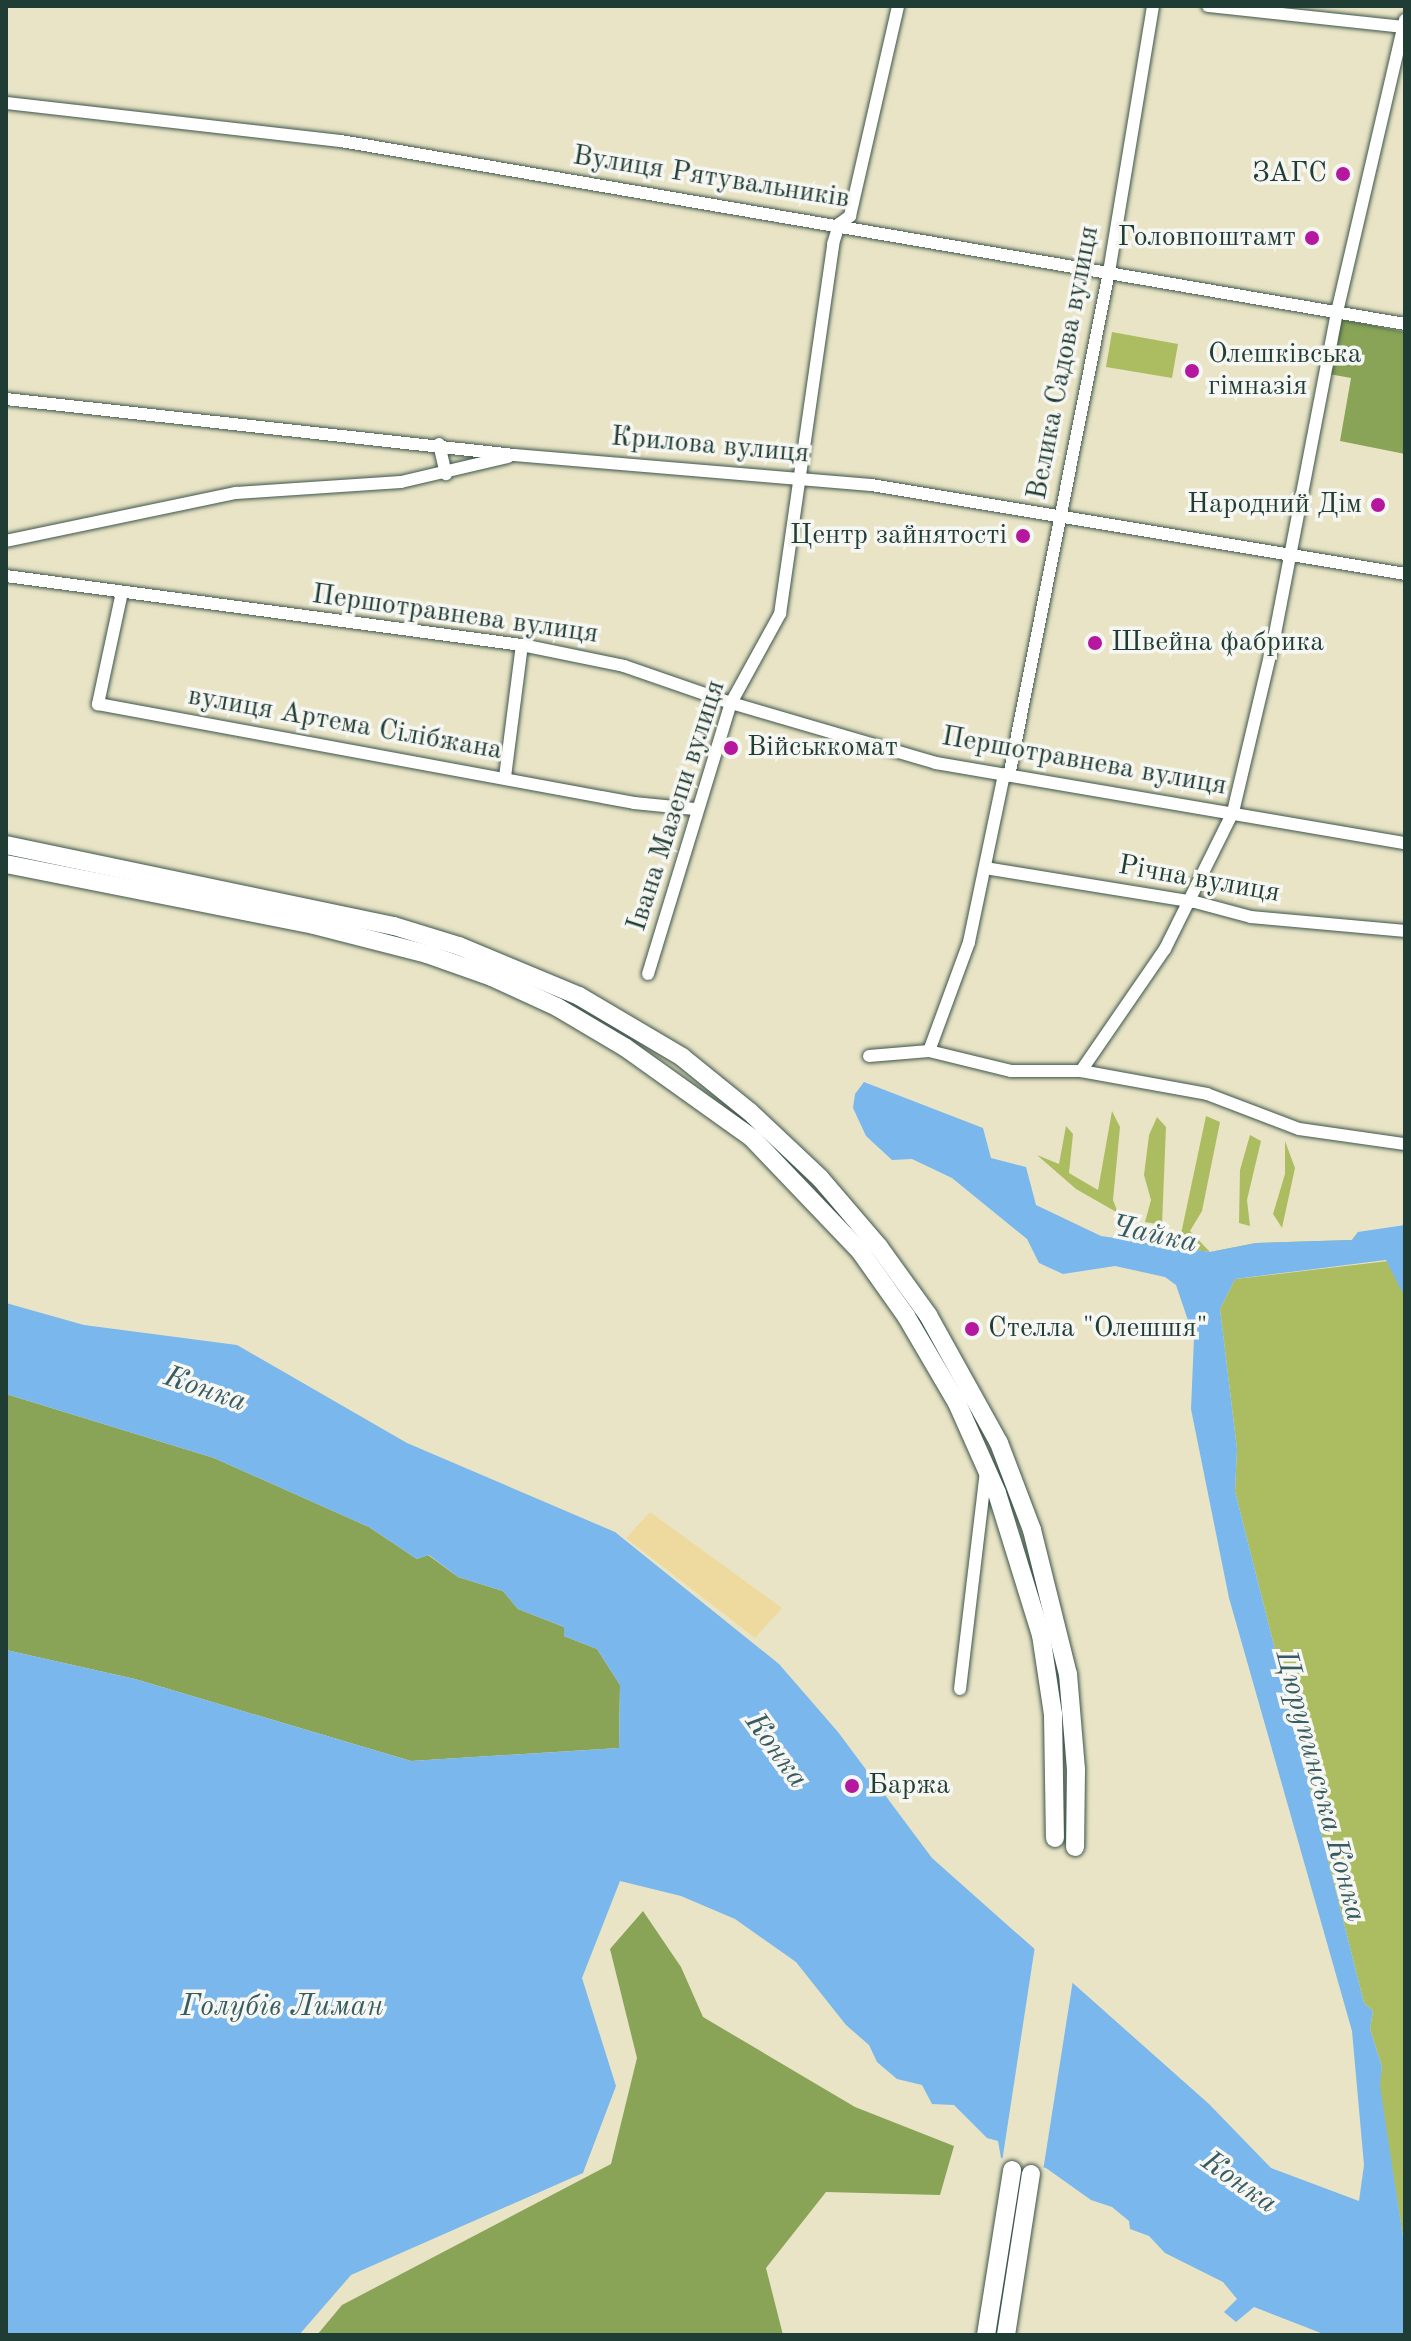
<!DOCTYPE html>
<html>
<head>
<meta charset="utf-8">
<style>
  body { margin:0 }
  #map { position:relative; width:1411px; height:2341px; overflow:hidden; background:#e9e4c6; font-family:"Old Standard TT",serif }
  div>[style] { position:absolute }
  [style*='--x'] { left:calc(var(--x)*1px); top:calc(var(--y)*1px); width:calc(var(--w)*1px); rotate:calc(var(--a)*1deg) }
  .green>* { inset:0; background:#acbd61 }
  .forest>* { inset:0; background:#89a457 }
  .sand>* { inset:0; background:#eeda9e }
  .water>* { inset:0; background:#7ab7ec }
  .pier>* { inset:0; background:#e9e4c6 }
  .roads { filter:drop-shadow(0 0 2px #3d564a) drop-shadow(0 0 2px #3d564a) }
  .minor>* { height:12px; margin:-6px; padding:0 6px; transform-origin:6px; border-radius:6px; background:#fff }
  .highway>* { height:18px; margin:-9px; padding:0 9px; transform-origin:9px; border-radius:9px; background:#fff }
  .dots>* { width:22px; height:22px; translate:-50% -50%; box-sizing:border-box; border:4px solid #f6f6f2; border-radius:50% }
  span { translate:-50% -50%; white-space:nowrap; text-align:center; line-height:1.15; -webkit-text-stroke:7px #f6f6f2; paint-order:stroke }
  .poi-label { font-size:28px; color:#1f3d34 }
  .right { translate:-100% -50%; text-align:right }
  .left { translate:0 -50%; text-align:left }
  .street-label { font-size:28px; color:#1f3d34 }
  .water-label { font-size:30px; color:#365c62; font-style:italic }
  .frame { position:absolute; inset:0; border:8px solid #1f3d34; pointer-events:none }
</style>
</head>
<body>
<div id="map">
  <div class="green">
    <i style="clip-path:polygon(1112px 332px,1178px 344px,1172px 378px,1106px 367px)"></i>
    <i style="clip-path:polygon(1112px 1111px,1120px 1127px,1113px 1200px,1118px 1213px,1076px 1189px,1037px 1155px,1059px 1164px,1066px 1126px,1073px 1134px,1069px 1173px,1098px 1190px)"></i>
    <i style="clip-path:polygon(1206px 1116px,1220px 1122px,1202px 1211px,1190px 1231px,1210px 1252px,1256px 1243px,1352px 1240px,1358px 1232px,1372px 1239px,1210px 1252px,1178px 1248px)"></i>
    <i style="clip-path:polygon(1157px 1117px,1166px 1127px,1162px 1225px,1145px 1222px,1151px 1200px,1144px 1175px,1149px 1135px)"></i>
    <i style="clip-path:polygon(1250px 1135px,1261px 1141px,1247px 1200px,1250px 1226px,1239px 1223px,1240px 1170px)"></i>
    <i style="clip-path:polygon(1285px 1141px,1295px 1168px,1282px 1228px,1273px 1214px,1285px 1174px)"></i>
    <i style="clip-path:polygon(1405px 1259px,1405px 2250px,1379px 2086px,1382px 2067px,1370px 2029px,1373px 2011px,1364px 2003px,1235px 1491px,1237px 1449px,1220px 1309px,1235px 1279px)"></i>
  </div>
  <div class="forest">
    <i style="clip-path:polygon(1339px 319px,1405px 332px,1405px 454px,1340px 441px,1351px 378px,1329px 374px)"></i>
    <i style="clip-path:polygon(6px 1394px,214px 1458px,369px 1527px,417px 1559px,428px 1555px,458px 1577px,503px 1591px,518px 1609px,564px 1627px,564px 1636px,597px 1649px,620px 1685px,619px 1748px,411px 1761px,135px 1679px,6px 1650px)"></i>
    <i style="clip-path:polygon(643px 1911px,681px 1967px,703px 2017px,855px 2107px,954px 2146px,940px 2195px,826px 2192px,766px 2268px,783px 2335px,317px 2335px,342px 2305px,611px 2164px,637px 2058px,610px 1949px)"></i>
  </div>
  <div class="sand">
    <i style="clip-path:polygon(650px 1512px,782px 1608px,755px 1638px,626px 1538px)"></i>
  </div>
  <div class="water">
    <i style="clip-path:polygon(864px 1082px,983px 1128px,991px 1158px,1026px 1167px,1036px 1205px,1101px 1236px,1210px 1252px,1256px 1243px,1352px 1240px,1358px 1232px,1405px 1225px,1405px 1298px,1386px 1260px,1235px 1279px,1220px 1309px,1237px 1449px,1235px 1491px,1364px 2003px,1373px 2011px,1370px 2029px,1382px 2067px,1380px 2086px,1405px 2250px,1405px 2335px,1326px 2335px,1254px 2307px,1236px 2322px,1224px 2312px,1237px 2299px,1223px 2282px,1165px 2253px,1149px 2236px,1130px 2229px,1129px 2221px,1112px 2207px,1091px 2200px,1046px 2168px,1001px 2158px,998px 2141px,987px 2138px,954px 2105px,932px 2104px,922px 2085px,897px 2079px,877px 2062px,869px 2045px,846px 2025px,796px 1962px,735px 1919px,681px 1896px,620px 1881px,582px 1978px,616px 2086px,583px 2173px,351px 2275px,299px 2335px,6px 2335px,6px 1650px,135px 1679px,411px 1761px,619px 1748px,620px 1685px,597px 1649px,564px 1636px,564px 1627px,518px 1609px,503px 1591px,458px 1577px,429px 1555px,417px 1559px,369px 1527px,214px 1458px,6px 1394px,6px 1303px,84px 1325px,237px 1345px,407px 1443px,615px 1532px,779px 1664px,838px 1732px,932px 1858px,1209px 2104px,1271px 2168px,1359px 2201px,1364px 2165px,1352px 2031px,1229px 1598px,1191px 1409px,1194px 1338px,1176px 1285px,1165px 1277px,1115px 1266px,1063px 1274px,1039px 1263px,1027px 1239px,952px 1178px,912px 1159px,892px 1160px,866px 1136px,853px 1108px,855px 1094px)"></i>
  </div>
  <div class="pier">
    <i style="clip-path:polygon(1035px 1946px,1073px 1980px,1043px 2171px,1002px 2162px)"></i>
  </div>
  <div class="roads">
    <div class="minor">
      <i style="--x:1208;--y:6;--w:198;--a:6.1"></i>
      <i style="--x:6;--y:103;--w:337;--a:6.5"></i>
      <i style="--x:341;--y:141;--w:1080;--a:9.76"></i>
      <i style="--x:6;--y:399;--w:511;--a:6.29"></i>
      <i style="--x:514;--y:455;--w:358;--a:4.8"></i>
      <i style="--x:871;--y:485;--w:541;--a:9.46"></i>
      <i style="--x:439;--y:444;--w:31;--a:77"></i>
      <i style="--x:6;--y:541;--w:235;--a:-11.8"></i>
      <i style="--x:236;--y:493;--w:165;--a:-3.8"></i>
      <i style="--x:401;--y:482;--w:110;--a:-13.2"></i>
      <i style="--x:6;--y:576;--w:521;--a:7.62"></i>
      <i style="--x:522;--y:645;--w:104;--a:11.6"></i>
      <i style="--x:624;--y:666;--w:113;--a:19.1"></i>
      <i style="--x:731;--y:703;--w:214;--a:16.3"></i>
      <i style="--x:936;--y:763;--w:476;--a:9.7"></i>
      <i style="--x:122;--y:592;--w:115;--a:102.1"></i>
      <i style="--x:98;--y:704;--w:545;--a:10.46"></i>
      <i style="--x:634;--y:803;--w:61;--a:5.6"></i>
      <i style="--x:1009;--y:776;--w:514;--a:-78.78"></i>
      <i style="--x:1109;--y:272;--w:270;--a:-80.6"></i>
      <i style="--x:505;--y:777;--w:133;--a:-82.7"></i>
      <i style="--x:985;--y:868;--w:213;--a:9.2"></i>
      <i style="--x:1195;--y:902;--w:58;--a:15"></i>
      <i style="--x:1251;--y:917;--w:155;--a:5.2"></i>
      <i style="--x:648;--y:974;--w:283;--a:-73"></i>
      <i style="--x:731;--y:703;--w:102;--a:-61.2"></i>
      <i style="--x:780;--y:614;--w:374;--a:-81.8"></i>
      <i style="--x:833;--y:244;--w:21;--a:-73"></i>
      <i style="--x:839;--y:224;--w:14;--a:-36"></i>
      <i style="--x:850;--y:216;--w:215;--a:-77.1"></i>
      <i style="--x:929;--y:1051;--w:116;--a:-69.8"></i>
      <i style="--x:969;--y:942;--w:171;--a:-78.2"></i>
      <i style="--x:869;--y:1056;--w:60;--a:-4.8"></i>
      <i style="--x:929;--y:1051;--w:84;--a:13.7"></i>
      <i style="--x:1011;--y:1071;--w:70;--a:0"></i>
      <i style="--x:1081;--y:1071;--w:128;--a:10.3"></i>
      <i style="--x:1207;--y:1094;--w:98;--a:20.8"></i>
      <i style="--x:1299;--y:1129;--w:107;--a:8.1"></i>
      <i style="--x:1081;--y:1071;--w:148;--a:-55.5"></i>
      <i style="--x:1165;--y:949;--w:153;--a:-63.6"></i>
      <i style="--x:1233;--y:812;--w:183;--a:-76.7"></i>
      <i style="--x:1275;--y:634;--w:328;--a:-79.1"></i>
      <i style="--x:1337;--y:312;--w:300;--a:-76.9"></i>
      <i style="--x:960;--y:1689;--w:219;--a:-83.2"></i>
    </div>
    <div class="highway">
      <i style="--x:6;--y:845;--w:396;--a:11.8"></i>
      <i style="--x:394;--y:926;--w:68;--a:17.1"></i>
      <i style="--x:459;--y:946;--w:130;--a:22.6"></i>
      <i style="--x:579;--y:996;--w:120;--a:30.6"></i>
      <i style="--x:682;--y:1057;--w:87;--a:39"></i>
      <i style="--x:750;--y:1112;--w:96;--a:43.3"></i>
      <i style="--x:820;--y:1178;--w:91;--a:49.5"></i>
      <i style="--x:879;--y:1247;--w:84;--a:54.2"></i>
      <i style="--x:928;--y:1315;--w:146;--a:61"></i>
      <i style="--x:999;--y:1443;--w:93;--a:69.2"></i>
      <i style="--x:1032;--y:1530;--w:148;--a:76"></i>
      <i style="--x:1068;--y:1674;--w:95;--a:85.2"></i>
      <i style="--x:1076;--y:1769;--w:78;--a:90.7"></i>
      <i style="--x:6;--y:864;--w:314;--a:11.2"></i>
      <i style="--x:314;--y:925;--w:117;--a:14.4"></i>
      <i style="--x:427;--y:954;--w:69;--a:19.5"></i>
      <i style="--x:492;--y:977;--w:72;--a:24.8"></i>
      <i style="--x:557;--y:1007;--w:80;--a:30.7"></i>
      <i style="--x:626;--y:1048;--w:155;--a:35.5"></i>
      <i style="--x:752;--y:1138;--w:156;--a:46.3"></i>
      <i style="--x:860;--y:1251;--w:80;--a:54.7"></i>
      <i style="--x:906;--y:1316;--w:101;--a:59.6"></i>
      <i style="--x:957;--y:1403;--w:98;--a:66"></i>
      <i style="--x:997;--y:1493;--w:149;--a:72.8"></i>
      <i style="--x:1041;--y:1635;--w:80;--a:81.4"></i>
      <i style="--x:1053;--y:1714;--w:124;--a:89.1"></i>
      <i style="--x:986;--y:2335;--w:167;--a:-81"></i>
      <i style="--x:1006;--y:2335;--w:163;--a:-81.2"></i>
    </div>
  </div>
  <div class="dots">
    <i style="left:1343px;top:174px;background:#b5179e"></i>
    <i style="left:1312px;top:238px;background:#b5179e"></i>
    <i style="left:1192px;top:371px;background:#b5179e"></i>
    <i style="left:1378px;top:505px;background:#b5179e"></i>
    <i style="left:1023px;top:536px;background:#b5179e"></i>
    <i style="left:1095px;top:643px;background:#b5179e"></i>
    <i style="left:731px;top:748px;background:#b5179e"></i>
    <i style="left:972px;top:1329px;background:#b5179e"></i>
    <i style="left:852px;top:1786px;background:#b5179e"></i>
  </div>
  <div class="poi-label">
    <span class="right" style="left:1327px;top:174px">ЗАГС</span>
    <span class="right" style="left:1296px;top:238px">Головпоштамт</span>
    <span class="left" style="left:1208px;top:371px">Олешківська<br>гімназія</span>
    <span class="right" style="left:1362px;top:505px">Народний Дім</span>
    <span class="right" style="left:1007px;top:536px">Центр зайнятості</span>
    <span class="left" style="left:1111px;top:643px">Швейна фабрика</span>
    <span class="left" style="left:747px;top:748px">Військкомат</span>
    <span class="left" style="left:988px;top:1329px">Стелла "Олешшя"</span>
    <span class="left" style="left:868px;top:1786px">Баржа</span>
  </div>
  <div class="street-label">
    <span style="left:711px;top:178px;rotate:9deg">Вулиця Рятувальників</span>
    <span style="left:1064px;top:363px;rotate:-79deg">Велика Садова вулиця</span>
    <span style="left:710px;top:446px;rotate:5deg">Крилова вулиця</span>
    <span style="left:455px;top:615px;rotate:8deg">Першотравнева вулиця</span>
    <span style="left:345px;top:724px;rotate:10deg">вулиця Артема Сілібжана</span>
    <span style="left:1084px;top:762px;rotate:10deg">Першотравнева вулиця</span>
    <span style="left:677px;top:806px;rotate:-72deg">Івана Мазепи вулиця</span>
    <span style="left:1199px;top:880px;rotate:10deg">Річна вулиця</span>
  </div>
  <div class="water-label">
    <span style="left:1154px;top:1235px;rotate:12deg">Чайка</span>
    <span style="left:205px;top:1390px;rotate:19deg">Конка</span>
    <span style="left:776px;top:1751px;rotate:54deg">Конка</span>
    <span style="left:1320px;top:1786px;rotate:75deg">Цюрупинська Конка</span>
    <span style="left:282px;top:2007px">Голубів Лиман</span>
    <span style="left:1239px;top:2183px;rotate:35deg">Конка</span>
  </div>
  <div class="frame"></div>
</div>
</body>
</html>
